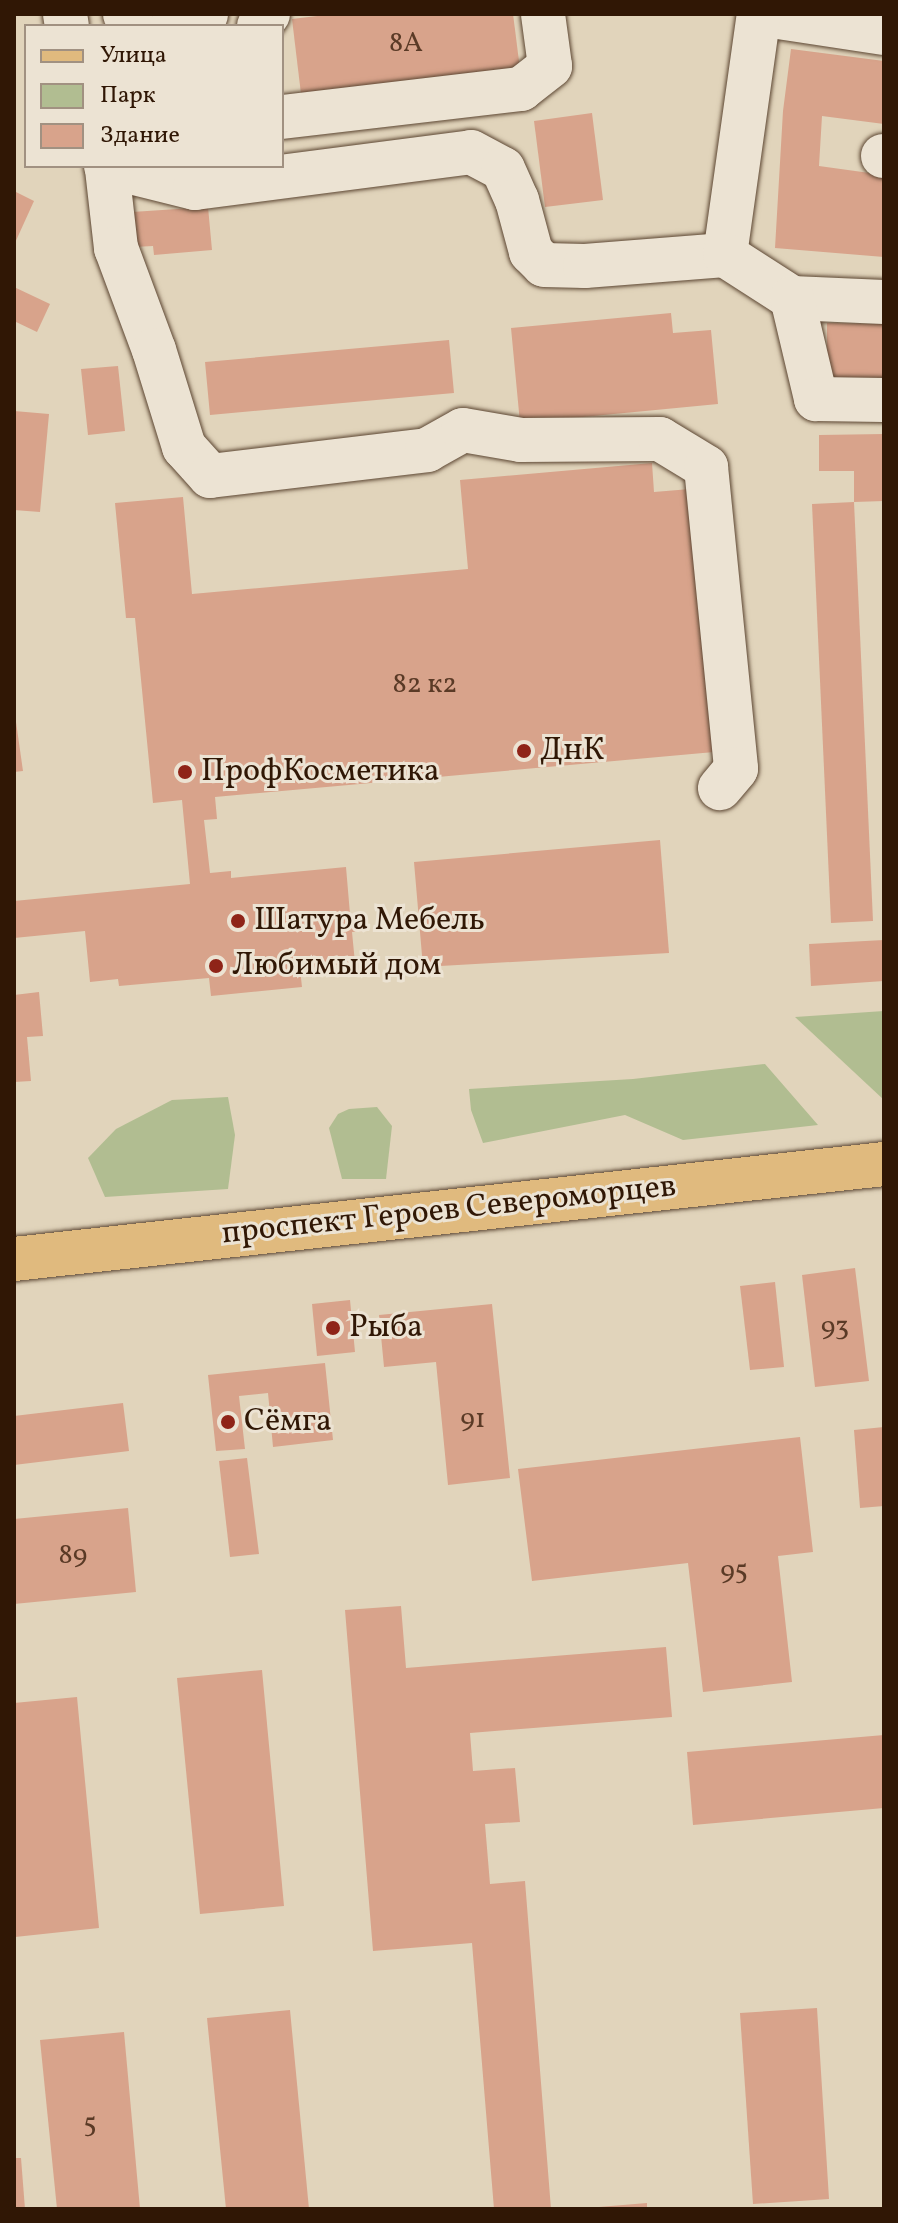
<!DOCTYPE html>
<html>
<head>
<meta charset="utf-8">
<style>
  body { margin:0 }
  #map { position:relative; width:898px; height:2223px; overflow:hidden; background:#e1d4bb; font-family:Vollkorn,serif }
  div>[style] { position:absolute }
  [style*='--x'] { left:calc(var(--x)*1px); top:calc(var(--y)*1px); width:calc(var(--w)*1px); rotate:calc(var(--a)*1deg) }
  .green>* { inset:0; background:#b1bd91 }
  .building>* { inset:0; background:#d8a38b }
  .roads { filter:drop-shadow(0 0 2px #5c4632) drop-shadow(0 0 2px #5c4632) }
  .minor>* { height:44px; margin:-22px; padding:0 22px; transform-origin:22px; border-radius:22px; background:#ece3d3 }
  .major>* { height:44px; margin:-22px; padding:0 22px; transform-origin:22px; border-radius:22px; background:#e0ba7e }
  .dots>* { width:22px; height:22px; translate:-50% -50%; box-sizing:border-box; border:4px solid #ece3d3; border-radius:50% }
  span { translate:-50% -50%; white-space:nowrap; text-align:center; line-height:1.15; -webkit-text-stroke:6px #ece3d3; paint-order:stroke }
  .number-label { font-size:28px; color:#5a3a26 }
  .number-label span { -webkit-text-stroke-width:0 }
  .poi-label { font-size:32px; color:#301705 }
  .left { translate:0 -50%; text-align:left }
  .street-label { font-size:32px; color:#301705 }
  .frame { position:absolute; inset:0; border:16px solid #301705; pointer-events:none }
  .legend { position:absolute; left:24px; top:24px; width:260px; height:144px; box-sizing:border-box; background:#ece3d3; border:2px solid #a19181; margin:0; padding:10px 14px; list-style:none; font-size:24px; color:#301705 }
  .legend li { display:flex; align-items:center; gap:16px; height:40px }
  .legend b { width:40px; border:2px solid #a19181 }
</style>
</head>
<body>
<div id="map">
  <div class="green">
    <i style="clip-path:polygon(884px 1011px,884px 1100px,795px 1017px)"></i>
    <i style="clip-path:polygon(765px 1064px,818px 1125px,683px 1140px,625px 1115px,483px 1143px,471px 1110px,469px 1089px,633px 1079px)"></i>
    <i style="clip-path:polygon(228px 1097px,235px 1135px,228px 1189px,105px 1197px,88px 1158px,116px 1129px,172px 1100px)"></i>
    <i style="clip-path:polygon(377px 1107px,392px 1126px,386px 1179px,342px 1179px,329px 1128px,338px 1114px,349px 1109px)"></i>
  </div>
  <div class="building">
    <i style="clip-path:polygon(334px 14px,513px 14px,520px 69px,301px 94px,292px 19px)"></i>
    <i style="clip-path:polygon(791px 49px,884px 61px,884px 124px,822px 116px,819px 166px,884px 175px,884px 257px,775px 248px,783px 111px)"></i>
    <i style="clip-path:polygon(592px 113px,603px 200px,545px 207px,534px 121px)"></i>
    <i style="clip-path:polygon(14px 191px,34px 201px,14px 245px)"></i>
    <i style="clip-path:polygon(208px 207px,212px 250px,154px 255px,153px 246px,134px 247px,132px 212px)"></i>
    <i style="clip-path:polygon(14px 287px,50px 304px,37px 332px,14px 321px)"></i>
    <i style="clip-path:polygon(671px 313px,673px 333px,711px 330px,718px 404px,520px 423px,511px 328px)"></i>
    <i style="clip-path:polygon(827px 323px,884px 324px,884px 385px,827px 384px)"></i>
    <i style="clip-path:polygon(449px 340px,454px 393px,210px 415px,205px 362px)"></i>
    <i style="clip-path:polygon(118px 366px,125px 431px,88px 435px,81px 369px)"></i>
    <i style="clip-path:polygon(14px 411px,49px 414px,40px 512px,14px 510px)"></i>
    <i style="clip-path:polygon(884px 434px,884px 501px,854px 502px,854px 471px,819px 471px,819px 435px)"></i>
    <i style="clip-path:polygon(652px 463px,654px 492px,690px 489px,714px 752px,215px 797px,217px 819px,204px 820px,210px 873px,231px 871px,231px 878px,346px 867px,350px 914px,363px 912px,365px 931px,352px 932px,355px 963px,300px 969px,302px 987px,211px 996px,209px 978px,119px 986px,118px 979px,90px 982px,85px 931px,14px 938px,14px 901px,190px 884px,182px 800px,153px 803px,135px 618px,126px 618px,115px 503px,183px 497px,192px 594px,468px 569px,460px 480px)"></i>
    <i style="clip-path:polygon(854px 502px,873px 921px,831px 923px,812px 504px)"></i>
    <i style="clip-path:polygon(14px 708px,23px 771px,14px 772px)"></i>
    <i style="clip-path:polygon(660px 840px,669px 953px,423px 967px,414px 862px)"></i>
    <i style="clip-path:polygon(884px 940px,884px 981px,811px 986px,809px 944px)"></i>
    <i style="clip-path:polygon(39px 992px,43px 1036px,27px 1037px,31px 1081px,14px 1082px,14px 995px)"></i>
    <i style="clip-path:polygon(855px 1268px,869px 1381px,815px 1387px,802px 1275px)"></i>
    <i style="clip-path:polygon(775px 1282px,784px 1367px,750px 1370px,740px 1286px)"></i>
    <i style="clip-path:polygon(350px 1300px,355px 1352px,317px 1356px,312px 1304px)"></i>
    <i style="clip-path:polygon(492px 1304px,510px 1478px,448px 1485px,436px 1362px,384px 1367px,379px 1315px)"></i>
    <i style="clip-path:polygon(325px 1363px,333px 1440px,273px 1447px,268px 1393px,239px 1396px,245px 1449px,216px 1451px,208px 1375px)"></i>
    <i style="clip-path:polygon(123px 1403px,129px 1451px,14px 1465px,14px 1416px)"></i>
    <i style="clip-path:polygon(884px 1427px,884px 1506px,860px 1508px,854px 1430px)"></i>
    <i style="clip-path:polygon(800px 1437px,813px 1552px,778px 1556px,792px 1682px,703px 1692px,688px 1563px,532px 1581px,518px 1469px)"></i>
    <i style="clip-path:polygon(247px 1458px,259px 1554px,230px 1557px,219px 1461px)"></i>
    <i style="clip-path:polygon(128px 1508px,136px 1592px,14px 1604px,14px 1519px)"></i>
    <i style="clip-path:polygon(401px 1606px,406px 1668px,666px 1647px,672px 1717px,470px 1733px,473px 1771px,515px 1768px,520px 1822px,485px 1824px,490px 1884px,525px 1881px,551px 2209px,494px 2209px,472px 1943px,373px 1951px,345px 1610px)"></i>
    <i style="clip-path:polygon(262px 1670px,284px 1906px,200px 1914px,177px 1678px)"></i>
    <i style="clip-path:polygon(77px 1697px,99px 1928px,15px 1937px,14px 1703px)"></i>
    <i style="clip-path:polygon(884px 1735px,884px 1808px,693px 1825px,687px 1752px)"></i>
    <i style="clip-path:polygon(817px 2008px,829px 2199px,753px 2204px,740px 2013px)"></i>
    <i style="clip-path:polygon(290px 2010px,309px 2209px,226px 2209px,207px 2018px)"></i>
    <i style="clip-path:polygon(124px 2032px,140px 2209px,57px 2209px,40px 2040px)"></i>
    <i style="clip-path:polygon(14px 2158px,21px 2158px,25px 2209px,14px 2209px)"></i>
    <i style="clip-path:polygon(647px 2203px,647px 2209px,599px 2209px,599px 2207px)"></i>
  </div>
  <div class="roads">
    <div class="minor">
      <i style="--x:65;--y:14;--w:12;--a:81"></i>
      <i style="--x:125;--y:14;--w:14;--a:56"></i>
      <i style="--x:759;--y:14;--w:126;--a:8.6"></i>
      <i style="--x:172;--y:26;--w:36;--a:-19"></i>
      <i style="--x:259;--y:26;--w:15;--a:-53"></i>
      <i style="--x:282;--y:117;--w:241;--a:-6.7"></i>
      <i style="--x:521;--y:89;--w:37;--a:-38"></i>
      <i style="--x:550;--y:66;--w:52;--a:-97.7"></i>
      <i style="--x:883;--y:156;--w:1;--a:0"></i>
      <i style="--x:106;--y:166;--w:92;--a:13.9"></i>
      <i style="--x:195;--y:188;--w:278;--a:-7.4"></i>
      <i style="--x:471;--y:152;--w:36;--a:28"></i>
      <i style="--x:503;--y:169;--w:34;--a:66"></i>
      <i style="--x:517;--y:200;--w:54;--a:74.9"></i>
      <i style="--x:531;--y:252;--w:18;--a:45"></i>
      <i style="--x:544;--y:265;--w:41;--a:1.4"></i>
      <i style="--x:585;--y:266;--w:140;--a:-4.5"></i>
      <i style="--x:725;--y:255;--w:243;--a:-82"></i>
      <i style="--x:107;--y:169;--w:80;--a:83.5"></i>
      <i style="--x:116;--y:248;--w:109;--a:69.6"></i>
      <i style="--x:154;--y:350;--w:102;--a:72.8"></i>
      <i style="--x:184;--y:447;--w:39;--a:48"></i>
      <i style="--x:210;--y:476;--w:219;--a:-6.8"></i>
      <i style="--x:427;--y:450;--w:41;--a:-29.1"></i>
      <i style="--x:463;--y:430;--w:59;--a:9.8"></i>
      <i style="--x:521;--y:440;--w:139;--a:-0.4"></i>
      <i style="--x:660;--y:439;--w:54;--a:31.3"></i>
      <i style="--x:706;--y:467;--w:303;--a:84.3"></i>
      <i style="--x:736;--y:769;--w:25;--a:130"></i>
      <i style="--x:725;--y:255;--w:80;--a:32.7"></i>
      <i style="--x:792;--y:298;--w:92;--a:2.5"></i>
      <i style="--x:792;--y:298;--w:104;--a:76.6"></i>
      <i style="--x:816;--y:399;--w:68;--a:0.8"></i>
    </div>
    <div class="major">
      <i style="--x:14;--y:1259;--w:875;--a:-6.23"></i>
    </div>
  </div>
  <div class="dots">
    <i style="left:524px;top:751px;background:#8f2418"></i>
    <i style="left:185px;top:772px;background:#8f2418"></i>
    <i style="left:238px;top:921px;background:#8f2418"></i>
    <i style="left:216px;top:966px;background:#8f2418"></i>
    <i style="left:333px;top:1328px;background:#8f2418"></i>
    <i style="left:228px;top:1422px;background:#8f2418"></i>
  </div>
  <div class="number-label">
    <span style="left:406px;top:44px">8А</span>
    <span style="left:425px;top:685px">82 к2</span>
    <span style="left:835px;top:1328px">93</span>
    <span style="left:473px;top:1420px">91</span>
    <span style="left:73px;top:1556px">89</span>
    <span style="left:734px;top:1572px">95</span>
    <span style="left:90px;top:2125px">5</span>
  </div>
  <div class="poi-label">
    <span class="left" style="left:540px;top:751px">ДнК</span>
    <span class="left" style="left:201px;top:772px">ПрофКосметика</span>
    <span class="left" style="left:254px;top:921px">Шатура Мебель</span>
    <span class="left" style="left:232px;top:966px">Любимый дом</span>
    <span class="left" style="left:349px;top:1328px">Рыба</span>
    <span class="left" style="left:244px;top:1422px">Сёмга</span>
  </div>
  <div class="street-label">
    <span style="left:449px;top:1211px;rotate:-6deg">проспект Героев Североморцев</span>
  </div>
  <div class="frame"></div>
  <ul class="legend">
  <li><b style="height:10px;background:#e0ba7e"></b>Улица</li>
  <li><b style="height:22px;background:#b1bd91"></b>Парк</li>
  <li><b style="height:22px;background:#d8a38b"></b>Здание</li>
  </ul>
</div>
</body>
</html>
